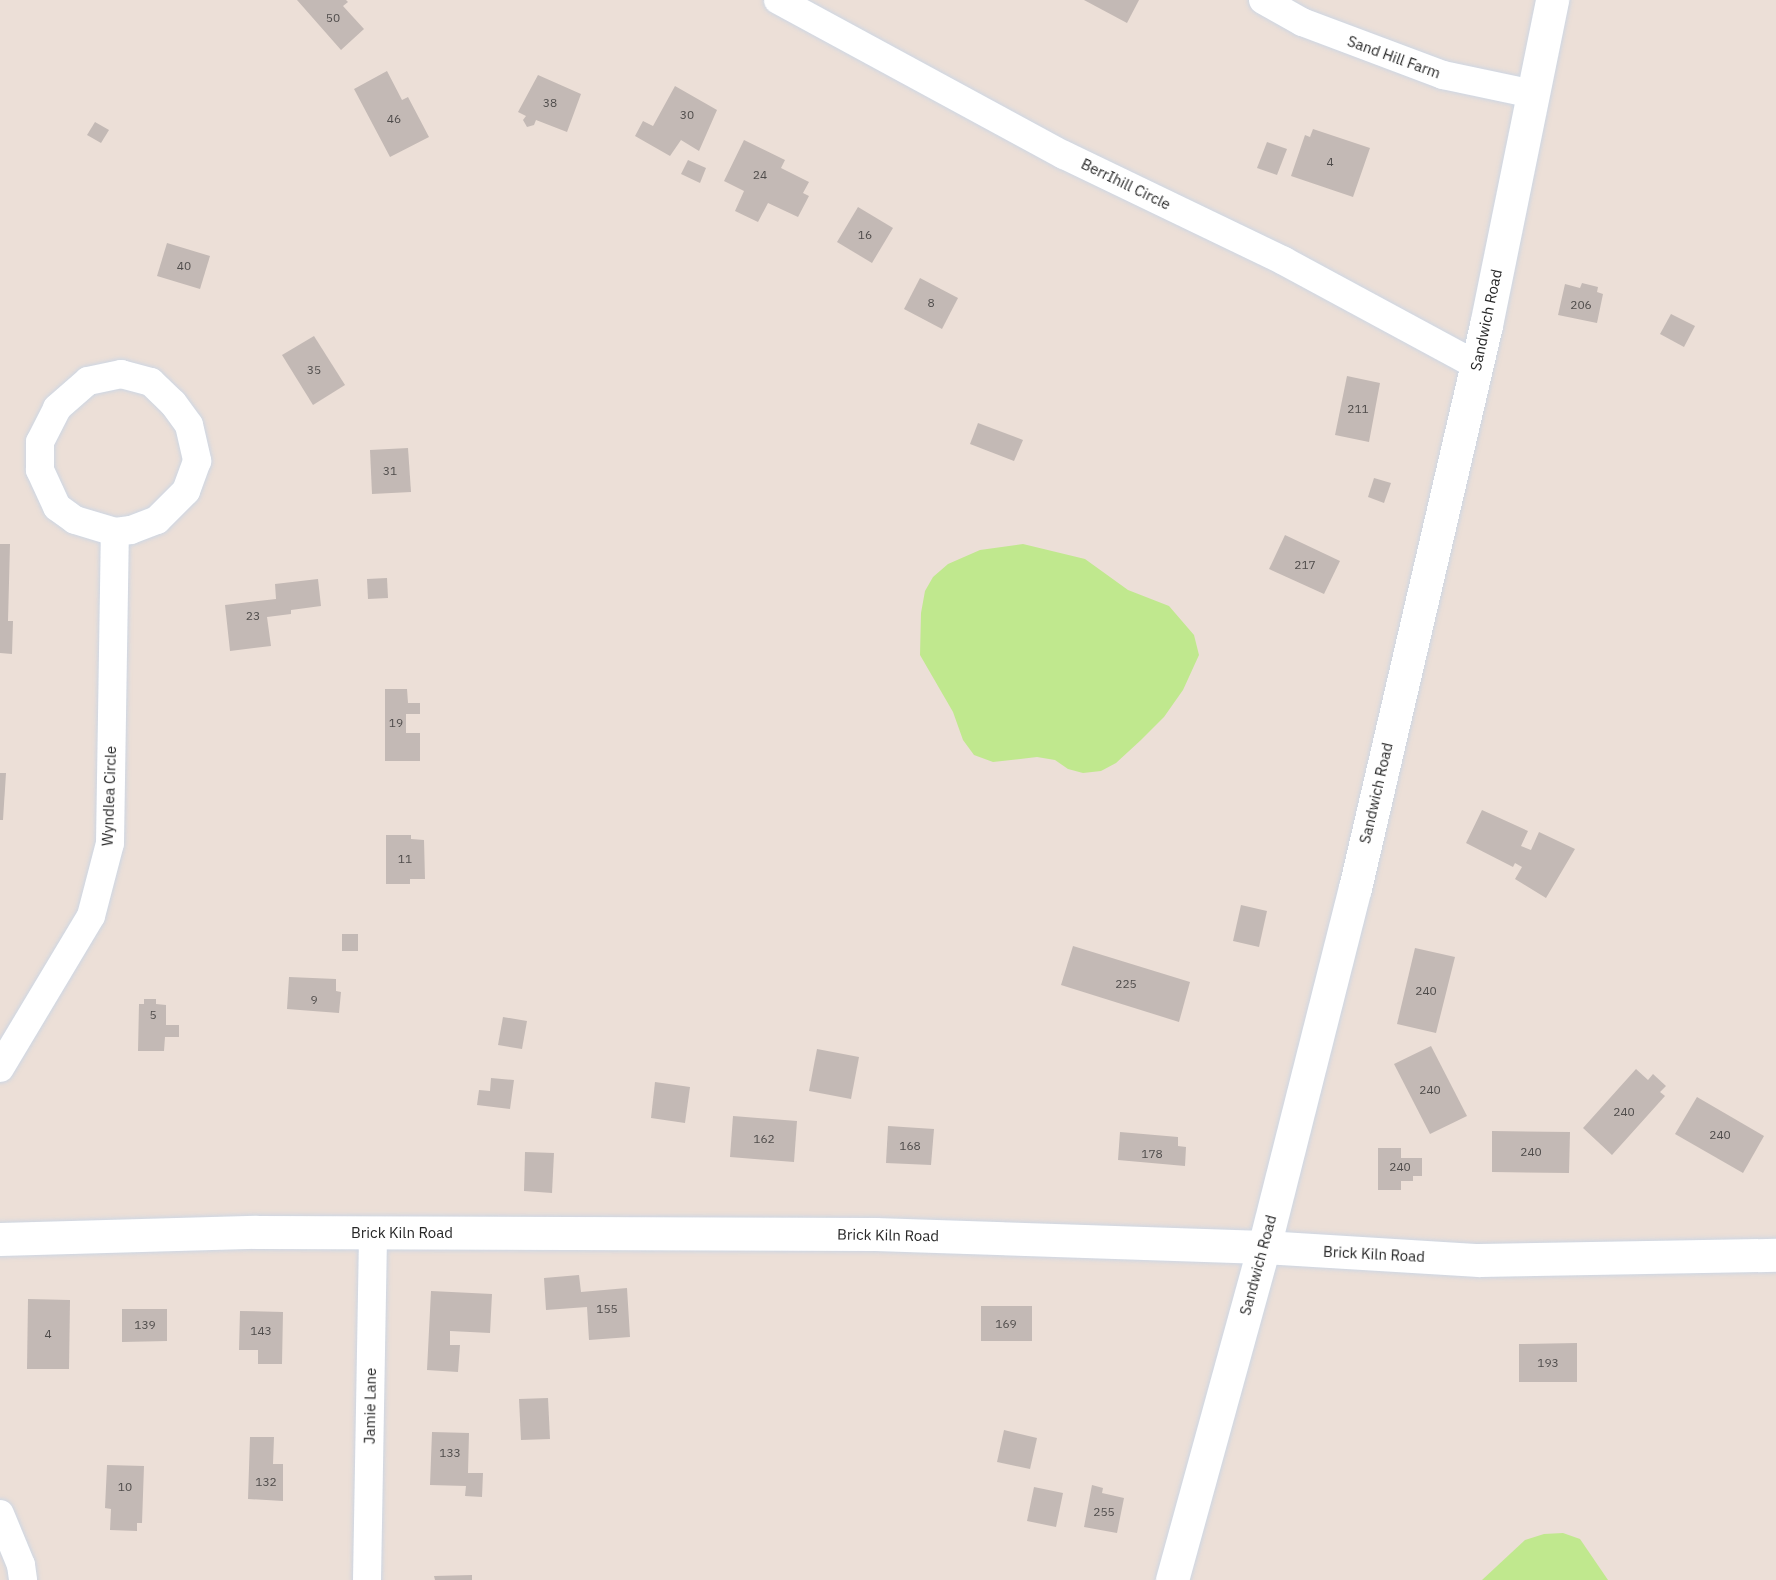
<!DOCTYPE html>
<html>
<head>
<meta charset="utf-8">
<style>
  body { margin:0 }
  #map { position:relative; width:1776px; height:1580px; overflow:hidden; background:#ecdfd7; font-family:"IBM Plex Sans",sans-serif }
  div>[style] { position:absolute }
  [style*='--x'] { left:calc(var(--x)*1px); top:calc(var(--y)*1px); width:calc(var(--w)*1px); rotate:calc(var(--a)*1deg) }
  .green>* { inset:0; background:#c0e88e }
  .building>* { inset:0; background:#c3b9b5 }
  .roads { filter:drop-shadow(0 0 2px #cdd6e3) drop-shadow(0 0 2px #cdd6e3) }
  .street>* { height:28px; margin:-14px; padding:0 14px; transform-origin:14px; border-radius:14px; background:#fff }
  .secondary>* { height:33px; margin:-16.5px; padding:0 16.5px; transform-origin:16.5px; border-radius:16.5px; background:#fff }
  span { translate:-50% -50%; white-space:nowrap; text-align:center; line-height:1.15; -webkit-text-stroke:5px #fff; paint-order:stroke }
  .number-label { font-size:12px; color:#4f4c4b }
  .number-label span { -webkit-text-stroke-width:0 }
  .street-label { font-size:15px; color:#282828 }
</style>
</head>
<body>
<div id="map">
  <div class="green">
    <i style="clip-path:polygon(1023px 544px,1085px 559px,1128px 590px,1169px 606px,1194px 635px,1199px 655px,1183px 690px,1164px 717px,1141px 740px,1116px 763px,1101px 771px,1083px 773px,1068px 769px,1055px 760px,1037px 757px,993px 762px,974px 755px,963px 740px,953px 712px,920px 655px,921px 613px,925px 591px,933px 577px,948px 564px,980px 550px)"></i>
    <i style="clip-path:polygon(1563px 1533px,1580px 1539px,1608px 1580px,1482px 1580px,1525px 1540px,1544px 1534px)"></i>
  </div>
  <div class="building">
    <i style="clip-path:polygon(297px 0,346px 0,348px 2px,343px 6px,364px 29px,341px 50px)"></i>
    <i style="clip-path:polygon(1084px 0,1139px 0,1127px 23px)"></i>
    <i style="clip-path:polygon(387px 71px,402px 100px,408px 97px,429px 137px,390px 157px,354px 89px)"></i>
    <i style="clip-path:polygon(538px 75px,581px 94px,567px 132px,536px 120px,534px 125px,527px 127px,523px 120px,526px 116px,518px 112px)"></i>
    <i style="clip-path:polygon(675px 86px,717px 110px,699px 151px,681px 140px,670px 156px,635px 136px,643px 121px,653px 126px)"></i>
    <i style="clip-path:polygon(95px 122px,109px 130px,101px 143px,87px 135px)"></i>
    <i style="clip-path:polygon(1313px 129px,1370px 148px,1353px 197px,1291px 176px,1305px 135px,1310px 137px)"></i>
    <i style="clip-path:polygon(744px 140px,785px 160px,781px 168px,809px 182px,803px 193px,809px 196px,798px 217px,768px 203px,758px 222px,735px 211px,744px 191px,724px 181px)"></i>
    <i style="clip-path:polygon(1267px 142px,1287px 149px,1277px 175px,1257px 168px)"></i>
    <i style="clip-path:polygon(688px 160px,706px 168px,700px 183px,681px 174px)"></i>
    <i style="clip-path:polygon(858px 207px,893px 228px,872px 263px,837px 242px)"></i>
    <i style="clip-path:polygon(167px 243px,210px 256px,200px 289px,157px 276px)"></i>
    <i style="clip-path:polygon(920px 278px,958px 298px,942px 329px,904px 309px)"></i>
    <i style="clip-path:polygon(1582px 283px,1598px 287px,1597px 292px,1603px 294px,1597px 323px,1558px 315px,1565px 284px,1580px 288px)"></i>
    <i style="clip-path:polygon(1671px 314px,1695px 326px,1684px 347px,1660px 334px)"></i>
    <i style="clip-path:polygon(314px 336px,345px 385px,313px 405px,282px 355px)"></i>
    <i style="clip-path:polygon(1347px 376px,1380px 383px,1369px 442px,1335px 435px)"></i>
    <i style="clip-path:polygon(978px 423px,1023px 440px,1014px 461px,970px 444px)"></i>
    <i style="clip-path:polygon(408px 448px,411px 492px,372px 494px,370px 450px)"></i>
    <i style="clip-path:polygon(1374px 478px,1391px 483px,1384px 503px,1368px 497px)"></i>
    <i style="clip-path:polygon(1285px 535px,1340px 561px,1324px 594px,1269px 569px)"></i>
    <i style="clip-path:polygon(0 544px,10px 544px,8px 621px,13px 621px,12px 654px,0 653px)"></i>
    <i style="clip-path:polygon(387px 578px,388px 598px,368px 599px,367px 579px)"></i>
    <i style="clip-path:polygon(318px 579px,321px 606px,291px 610px,291px 614px,267px 617px,271px 646px,230px 651px,225px 605px,276px 599px,275px 584px)"></i>
    <i style="clip-path:polygon(385px 689px,407px 689px,408px 703px,420px 703px,420px 714px,406px 714px,406px 733px,420px 733px,420px 761px,385px 761px)"></i>
    <i style="clip-path:polygon(0 773px,6px 773px,3px 820px,0 820px)"></i>
    <i style="clip-path:polygon(1482px 810px,1528px 831px,1521px 846px,1531px 850px,1539px 832px,1575px 849px,1546px 898px,1515px 879px,1522px 867px,1515px 863px,1513px 867px,1466px 843px)"></i>
    <i style="clip-path:polygon(386px 835px,411px 835px,411px 839px,424px 840px,425px 879px,410px 879px,410px 884px,386px 884px)"></i>
    <i style="clip-path:polygon(1241px 905px,1267px 911px,1259px 947px,1233px 941px)"></i>
    <i style="clip-path:polygon(342px 934px,358px 934px,358px 951px,342px 951px)"></i>
    <i style="clip-path:polygon(1073px 946px,1190px 982px,1179px 1022px,1061px 985px)"></i>
    <i style="clip-path:polygon(1415px 948px,1455px 957px,1436px 1033px,1397px 1024px)"></i>
    <i style="clip-path:polygon(289px 977px,336px 979px,336px 991px,341px 992px,339px 1013px,287px 1009px)"></i>
    <i style="clip-path:polygon(144px 999px,156px 999px,156px 1004px,166px 1005px,166px 1025px,179px 1025px,179px 1037px,165px 1037px,164px 1051px,138px 1051px,139px 1004px,144px 1004px)"></i>
    <i style="clip-path:polygon(503px 1017px,527px 1021px,522px 1049px,498px 1045px)"></i>
    <i style="clip-path:polygon(1431px 1046px,1467px 1116px,1430px 1134px,1394px 1064px)"></i>
    <i style="clip-path:polygon(817px 1049px,859px 1057px,851px 1099px,809px 1091px)"></i>
    <i style="clip-path:polygon(1636px 1069px,1648px 1080px,1653px 1074px,1666px 1086px,1660px 1092px,1665px 1096px,1612px 1155px,1583px 1128px)"></i>
    <i style="clip-path:polygon(491px 1078px,514px 1080px,510px 1109px,477px 1105px,479px 1090px,490px 1091px)"></i>
    <i style="clip-path:polygon(655px 1082px,690px 1087px,685px 1123px,651px 1118px)"></i>
    <i style="clip-path:polygon(1697px 1097px,1764px 1136px,1743px 1173px,1675px 1134px)"></i>
    <i style="clip-path:polygon(733px 1116px,797px 1121px,794px 1162px,730px 1157px)"></i>
    <i style="clip-path:polygon(888px 1126px,934px 1129px,931px 1165px,886px 1163px)"></i>
    <i style="clip-path:polygon(1492px 1131px,1570px 1132px,1569px 1173px,1492px 1172px)"></i>
    <i style="clip-path:polygon(1120px 1132px,1178px 1137px,1178px 1146px,1186px 1147px,1185px 1166px,1118px 1160px)"></i>
    <i style="clip-path:polygon(1378px 1148px,1401px 1148px,1401px 1158px,1422px 1158px,1422px 1176px,1413px 1176px,1413px 1181px,1401px 1181px,1401px 1190px,1378px 1190px)"></i>
    <i style="clip-path:polygon(525px 1152px,554px 1153px,552px 1193px,524px 1191px)"></i>
    <i style="clip-path:polygon(579px 1275px,581px 1292px,627px 1288px,630px 1337px,589px 1340px,587px 1307px,546px 1310px,544px 1278px)"></i>
    <i style="clip-path:polygon(431px 1291px,492px 1294px,490px 1333px,450px 1331px,450px 1345px,460px 1345px,458px 1372px,427px 1370px)"></i>
    <i style="clip-path:polygon(28px 1299px,70px 1300px,69px 1369px,27px 1369px)"></i>
    <i style="clip-path:polygon(981px 1306px,1032px 1306px,1032px 1341px,981px 1341px)"></i>
    <i style="clip-path:polygon(122px 1309px,167px 1309px,167px 1341px,122px 1342px)"></i>
    <i style="clip-path:polygon(240px 1311px,283px 1312px,282px 1364px,258px 1364px,258px 1350px,239px 1350px)"></i>
    <i style="clip-path:polygon(1577px 1343px,1577px 1382px,1519px 1382px,1519px 1344px)"></i>
    <i style="clip-path:polygon(548px 1398px,550px 1439px,521px 1440px,519px 1399px)"></i>
    <i style="clip-path:polygon(1004px 1430px,1037px 1438px,1030px 1469px,997px 1462px)"></i>
    <i style="clip-path:polygon(432px 1432px,469px 1433px,468px 1473px,483px 1473px,482px 1497px,465px 1496px,466px 1486px,430px 1485px)"></i>
    <i style="clip-path:polygon(250px 1437px,274px 1437px,273px 1464px,283px 1464px,283px 1501px,248px 1499px)"></i>
    <i style="clip-path:polygon(107px 1465px,144px 1466px,142px 1523px,137px 1523px,137px 1531px,110px 1530px,111px 1509px,105px 1508px)"></i>
    <i style="clip-path:polygon(1092px 1485px,1103px 1488px,1102px 1493px,1124px 1498px,1117px 1533px,1084px 1527px)"></i>
    <i style="clip-path:polygon(1034px 1487px,1063px 1493px,1056px 1527px,1027px 1521px)"></i>
    <i style="clip-path:polygon(472px 1575px,472px 1580px,435px 1580px,434px 1576px)"></i>
  </div>
  <div class="roads">
    <div class="street">
      <i style="--x:778;--y:0;--w:325;--a:28.5"></i>
      <i style="--x:1064;--y:155;--w:244;--a:25.7"></i>
      <i style="--x:1284;--y:261;--w:218;--a:28.4"></i>
      <i style="--x:1263;--y:0;--w:45;--a:29.4"></i>
      <i style="--x:1302;--y:22;--w:151;--a:20.6"></i>
      <i style="--x:1443;--y:75;--w:92;--a:11.9"></i>
      <i style="--x:121;--y:374;--w:31;--a:15"></i>
      <i style="--x:151;--y:382;--w:30;--a:44"></i>
      <i style="--x:173;--y:403;--w:27;--a:54"></i>
      <i style="--x:189;--y:425;--w:37;--a:77"></i>
      <i style="--x:197;--y:461;--w:32;--a:110"></i>
      <i style="--x:186;--y:491;--w:41;--a:135"></i>
      <i style="--x:157;--y:520;--w:28;--a:159"></i>
      <i style="--x:131;--y:530;--w:16;--a:173"></i>
      <i style="--x:115;--y:532;--w:42;--a:-163.3"></i>
      <i style="--x:75;--y:520;--w:22;--a:-144"></i>
      <i style="--x:57;--y:507;--w:41;--a:-114.7"></i>
      <i style="--x:40;--y:470;--w:28;--a:-90"></i>
      <i style="--x:40;--y:442;--w:38;--a:-63"></i>
      <i style="--x:57;--y:408;--w:41;--a:-41.1"></i>
      <i style="--x:88;--y:381;--w:34;--a:-12"></i>
      <i style="--x:0;--y:1068;--w:177;--a:-59.1"></i>
      <i style="--x:91;--y:916;--w:75;--a:-75.4"></i>
      <i style="--x:110;--y:843;--w:311;--a:-89.1"></i>
      <i style="--x:0;--y:1514;--w:55;--a:67.6"></i>
      <i style="--x:21;--y:1565;--w:15;--a:82"></i>
      <i style="--x:367;--y:1580;--w:348;--a:-89"></i>
    </div>
    <div class="secondary">
      <i style="--x:0;--y:1239;--w:256;--a:-1.6"></i>
      <i style="--x:256;--y:1232;--w:619;--a:0.19"></i>
      <i style="--x:875;--y:1234;--w:389;--a:1.9"></i>
      <i style="--x:1264;--y:1247;--w:215;--a:3.5"></i>
      <i style="--x:1479;--y:1260;--w:297;--a:-1"></i>
      <i style="--x:1172;--y:1580;--w:345;--a:-74.6"></i>
      <i style="--x:1264;--y:1247;--w:370;--a:-75.8"></i>
      <i style="--x:1355;--y:888;--w:578;--a:-76.9"></i>
      <i style="--x:1486;--y:325;--w:332;--a:-78.5"></i>
    </div>
  </div>
  <div class="number-label">
    <span style="left:333px;top:18px">50</span>
    <span style="left:550px;top:103px">38</span>
    <span style="left:687px;top:115px">30</span>
    <span style="left:394px;top:119px">46</span>
    <span style="left:1330px;top:162px">4</span>
    <span style="left:760px;top:175px">24</span>
    <span style="left:865px;top:235px">16</span>
    <span style="left:184px;top:266px">40</span>
    <span style="left:931px;top:303px">8</span>
    <span style="left:1581px;top:305px">206</span>
    <span style="left:314px;top:370px">35</span>
    <span style="left:1358px;top:409px">211</span>
    <span style="left:390px;top:471px">31</span>
    <span style="left:1305px;top:565px">217</span>
    <span style="left:253px;top:616px">23</span>
    <span style="left:396px;top:723px">19</span>
    <span style="left:405px;top:859px">11</span>
    <span style="left:1126px;top:984px">225</span>
    <span style="left:1426px;top:991px">240</span>
    <span style="left:314px;top:1000px">9</span>
    <span style="left:153px;top:1015px">5</span>
    <span style="left:1430px;top:1090px">240</span>
    <span style="left:1624px;top:1112px">240</span>
    <span style="left:1720px;top:1135px">240</span>
    <span style="left:764px;top:1139px">162</span>
    <span style="left:910px;top:1146px">168</span>
    <span style="left:1531px;top:1152px">240</span>
    <span style="left:1152px;top:1154px">178</span>
    <span style="left:1400px;top:1167px">240</span>
    <span style="left:607px;top:1309px">155</span>
    <span style="left:1006px;top:1324px">169</span>
    <span style="left:145px;top:1325px">139</span>
    <span style="left:261px;top:1331px">143</span>
    <span style="left:48px;top:1334px">4</span>
    <span style="left:1548px;top:1363px">193</span>
    <span style="left:450px;top:1453px">133</span>
    <span style="left:266px;top:1482px">132</span>
    <span style="left:125px;top:1487px">10</span>
    <span style="left:1104px;top:1512px">255</span>
  </div>
  <div class="street-label">
    <span style="left:1394px;top:57px;rotate:20deg">Sand Hill Farm</span>
    <span style="left:1126px;top:184px;rotate:26deg">BerrIhill Circle</span>
    <span style="left:1486px;top:320px;rotate:-78deg">Sandwich Road</span>
    <span style="left:1376px;top:793px;rotate:-77deg">Sandwich Road</span>
    <span style="left:109px;top:796px;rotate:-88deg">Wyndlea Circle</span>
    <span style="left:402px;top:1233px">Brick Kiln Road</span>
    <span style="left:888px;top:1235px;rotate:1deg">Brick Kiln Road</span>
    <span style="left:1374px;top:1254px;rotate:3deg">Brick Kiln Road</span>
    <span style="left:1258px;top:1265px;rotate:-75deg">Sandwich Road</span>
    <span style="left:370px;top:1406px;rotate:-89deg">Jamie Lane</span>
  </div>
</div>
</body>
</html>
